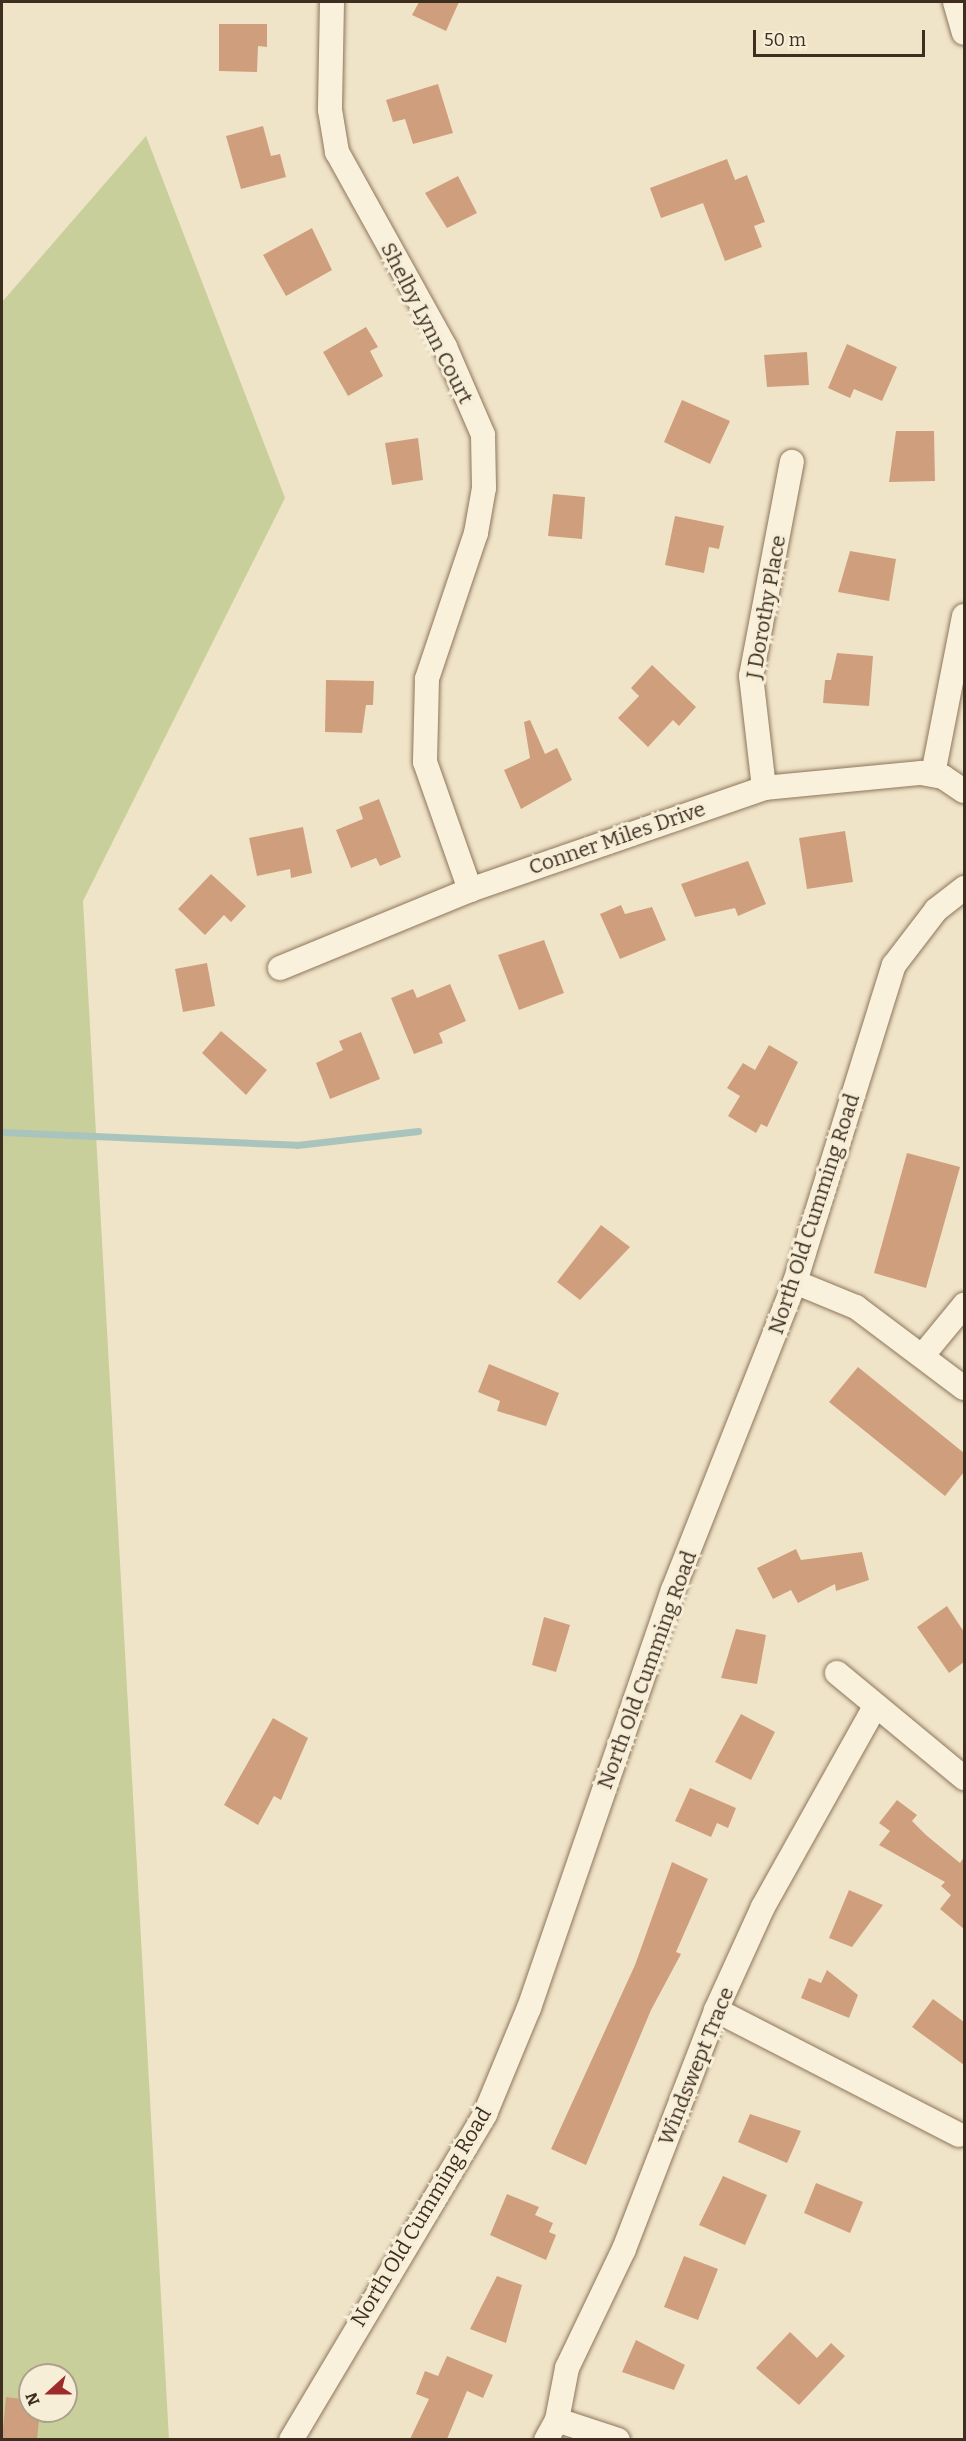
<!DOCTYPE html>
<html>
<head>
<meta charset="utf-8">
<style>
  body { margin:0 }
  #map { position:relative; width:966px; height:2441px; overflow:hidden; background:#f0e4c8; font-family:Bitter,serif }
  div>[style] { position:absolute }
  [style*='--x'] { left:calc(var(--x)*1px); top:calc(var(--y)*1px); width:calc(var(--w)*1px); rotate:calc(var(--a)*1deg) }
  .green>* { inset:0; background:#c9cf9b }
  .stream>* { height:7px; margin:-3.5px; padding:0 3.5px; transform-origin:3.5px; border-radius:3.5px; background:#a9c4bc }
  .building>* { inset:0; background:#cf9f7d }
  .roads { filter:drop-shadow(0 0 2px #8d765c) drop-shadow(0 0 2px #8d765c) }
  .minor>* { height:24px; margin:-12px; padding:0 12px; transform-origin:12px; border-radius:12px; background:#faf1dc }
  span { translate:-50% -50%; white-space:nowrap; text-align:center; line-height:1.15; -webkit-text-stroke:6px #f7eed8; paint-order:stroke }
  .street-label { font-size:21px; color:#3d2e20 }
  .frame { position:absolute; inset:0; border:3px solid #3d2e20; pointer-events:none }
  .north { position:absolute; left:18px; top:2363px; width:60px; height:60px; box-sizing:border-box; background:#f7eed8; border:2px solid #ada18e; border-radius:50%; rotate:249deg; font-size:16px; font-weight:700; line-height:24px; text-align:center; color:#3d2e20 }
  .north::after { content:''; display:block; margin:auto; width:21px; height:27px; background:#9e2a2b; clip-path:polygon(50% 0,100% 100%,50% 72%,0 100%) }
  .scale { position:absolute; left:753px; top:30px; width:172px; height:27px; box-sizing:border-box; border:3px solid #3d2e20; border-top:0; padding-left:8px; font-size:18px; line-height:21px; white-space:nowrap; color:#3d2e20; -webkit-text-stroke:4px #f7eed8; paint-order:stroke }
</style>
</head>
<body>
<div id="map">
  <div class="green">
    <i style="clip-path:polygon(evenodd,146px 136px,285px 498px,83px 901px,169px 2439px,2px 2440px,2px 302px,146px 136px,30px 2375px,66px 2375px,66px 2411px,30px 2411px,30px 2375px)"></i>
  </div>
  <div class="stream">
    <i style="--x:2;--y:1132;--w:295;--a:2.5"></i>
    <i style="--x:297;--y:1145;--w:122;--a:-6.6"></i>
  </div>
  <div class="building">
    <i style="clip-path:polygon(419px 2px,459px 2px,446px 31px,412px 15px)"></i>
    <i style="clip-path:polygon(219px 24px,267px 24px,267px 47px,258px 46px,257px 72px,219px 71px)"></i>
    <i style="clip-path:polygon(438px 84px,453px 133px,413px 144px,405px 119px,393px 122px,386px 100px)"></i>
    <i style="clip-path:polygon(263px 126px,271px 156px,280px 154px,286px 177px,241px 189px,226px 136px)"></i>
    <i style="clip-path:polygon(727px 159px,735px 180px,747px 175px,765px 222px,754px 226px,762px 247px,725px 261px,703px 203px,661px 218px,650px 188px)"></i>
    <i style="clip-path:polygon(458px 176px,477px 213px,447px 228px,425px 193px)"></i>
    <i style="clip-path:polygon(312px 228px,332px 270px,286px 296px,263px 255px)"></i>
    <i style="clip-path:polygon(366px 327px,378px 347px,370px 351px,383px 376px,348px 396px,323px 352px)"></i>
    <i style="clip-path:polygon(847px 344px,897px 367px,882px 401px,854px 389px,850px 398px,828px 388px)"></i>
    <i style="clip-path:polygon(807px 352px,809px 385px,767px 387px,764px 355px)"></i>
    <i style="clip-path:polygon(682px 400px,730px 421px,710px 464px,664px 442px)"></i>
    <i style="clip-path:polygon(896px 431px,934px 431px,935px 481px,889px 482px)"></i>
    <i style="clip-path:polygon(418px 438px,423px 480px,392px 485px,385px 443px)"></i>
    <i style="clip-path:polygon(553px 494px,585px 497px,582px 539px,548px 536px)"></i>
    <i style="clip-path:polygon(675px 516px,724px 526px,719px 549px,709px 547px,704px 573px,665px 565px)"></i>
    <i style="clip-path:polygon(850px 551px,896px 559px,889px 601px,838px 592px)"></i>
    <i style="clip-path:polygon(837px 653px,873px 656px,869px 706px,823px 703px,825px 680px,831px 680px)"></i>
    <i style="clip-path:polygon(652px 665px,696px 707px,679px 726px,673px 720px,648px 747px,618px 718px,639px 696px,631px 688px)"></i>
    <i style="clip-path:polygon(326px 680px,374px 681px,373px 705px,366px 705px,362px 733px,325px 732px)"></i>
    <i style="clip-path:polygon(530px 720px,545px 754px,557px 748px,572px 780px,521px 809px,504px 770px,530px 758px,524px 722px)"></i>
    <i style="clip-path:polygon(379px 799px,401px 857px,380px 866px,376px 858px,351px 868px,336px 830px,363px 819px,359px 807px)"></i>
    <i style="clip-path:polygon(303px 827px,312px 873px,291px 878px,290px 869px,257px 876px,249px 838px)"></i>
    <i style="clip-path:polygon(845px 831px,853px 882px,807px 889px,799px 838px)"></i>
    <i style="clip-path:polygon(748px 861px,766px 904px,738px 916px,735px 908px,695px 917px,681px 884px)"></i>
    <i style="clip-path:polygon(211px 874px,246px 906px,231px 922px,224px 915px,205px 935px,178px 909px)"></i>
    <i style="clip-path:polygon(621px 905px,625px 914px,652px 907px,666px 940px,620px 959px,600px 914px)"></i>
    <i style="clip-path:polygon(544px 940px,564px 993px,519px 1010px,498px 955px)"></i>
    <i style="clip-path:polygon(207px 963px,215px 1006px,183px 1012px,175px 969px)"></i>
    <i style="clip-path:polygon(450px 984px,466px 1021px,439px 1033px,443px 1043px,414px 1054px,391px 998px,413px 989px,417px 998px)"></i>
    <i style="clip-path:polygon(221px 1031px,267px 1070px,246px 1095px,202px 1053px)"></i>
    <i style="clip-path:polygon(361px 1032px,380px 1079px,330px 1099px,316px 1063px,343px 1050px,339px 1041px)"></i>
    <i style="clip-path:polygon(769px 1045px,798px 1062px,767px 1127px,761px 1124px,756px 1133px,728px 1116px,740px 1096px,727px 1088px,743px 1063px,755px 1070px)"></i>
    <i style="clip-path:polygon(907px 1153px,960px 1167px,926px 1288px,874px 1273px)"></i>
    <i style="clip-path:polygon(601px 1225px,630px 1247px,580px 1300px,557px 1282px)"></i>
    <i style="clip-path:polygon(489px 1364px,559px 1393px,546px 1426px,497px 1411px,500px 1401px,478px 1392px)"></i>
    <i style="clip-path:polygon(858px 1367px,964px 1453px,964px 1472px,945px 1496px,829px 1402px)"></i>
    <i style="clip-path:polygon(796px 1549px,801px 1560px,862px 1552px,869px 1580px,836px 1591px,835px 1584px,798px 1603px,791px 1590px,773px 1599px,757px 1568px)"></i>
    <i style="clip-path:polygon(947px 1606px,964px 1632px,964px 1662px,949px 1673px,917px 1627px)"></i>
    <i style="clip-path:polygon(544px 1617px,570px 1625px,556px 1672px,532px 1665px)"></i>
    <i style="clip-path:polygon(736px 1629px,766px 1635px,757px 1684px,721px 1678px)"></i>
    <i style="clip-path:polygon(741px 1714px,775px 1732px,751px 1780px,715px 1762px)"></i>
    <i style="clip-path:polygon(273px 1718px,308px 1738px,281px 1800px,274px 1796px,258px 1825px,224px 1805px)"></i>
    <i style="clip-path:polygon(690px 1788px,736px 1808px,728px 1828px,717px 1823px,711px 1837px,675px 1821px)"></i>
    <i style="clip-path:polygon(897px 1800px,917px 1815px,912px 1821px,926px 1835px,960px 1863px,964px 1857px,964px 1929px,940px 1909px,951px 1895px,941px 1886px,945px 1882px,879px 1845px,890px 1831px,879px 1823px)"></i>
    <i style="clip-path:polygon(672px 1862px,708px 1879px,676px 1952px,681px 1954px,651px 2010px,586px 2165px,551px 2149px,635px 1965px)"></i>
    <i style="clip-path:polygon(849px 1890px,883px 1905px,852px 1947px,829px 1938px)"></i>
    <i style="clip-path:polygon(827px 1970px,858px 1995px,849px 2018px,801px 1998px,809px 1978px,821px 1983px)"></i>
    <i style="clip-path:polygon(933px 1999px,964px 2022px,964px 2065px,912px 2027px)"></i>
    <i style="clip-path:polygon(750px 2114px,801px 2131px,787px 2163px,738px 2142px)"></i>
    <i style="clip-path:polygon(723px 2176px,767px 2195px,745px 2245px,699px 2225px)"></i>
    <i style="clip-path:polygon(816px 2183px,863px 2202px,850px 2233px,804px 2213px)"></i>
    <i style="clip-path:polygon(507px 2194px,539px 2207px,535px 2215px,553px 2223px,549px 2232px,556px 2235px,546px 2260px,490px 2235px)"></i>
    <i style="clip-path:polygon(684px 2256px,718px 2269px,698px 2320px,664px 2307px)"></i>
    <i style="clip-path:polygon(497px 2276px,522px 2285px,506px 2343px,470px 2329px)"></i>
    <i style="clip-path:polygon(790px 2332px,817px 2358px,831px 2343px,845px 2356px,799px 2405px,756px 2368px)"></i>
    <i style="clip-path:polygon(636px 2340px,685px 2365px,674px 2390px,622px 2372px)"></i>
    <i style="clip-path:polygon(447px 2356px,493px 2375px,483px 2398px,467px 2391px,447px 2439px,410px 2439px,429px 2399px,416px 2394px,425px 2371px,438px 2376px)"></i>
    <i style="clip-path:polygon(6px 2397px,30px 2400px,30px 2411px,40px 2411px,37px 2439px,2px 2439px)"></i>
  </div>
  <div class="roads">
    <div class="minor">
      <i style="--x:332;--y:2;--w:108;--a:91.1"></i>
      <i style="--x:330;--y:110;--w:43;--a:80.5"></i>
      <i style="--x:337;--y:152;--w:223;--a:61"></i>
      <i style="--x:445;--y:347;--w:96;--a:66.6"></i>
      <i style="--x:483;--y:435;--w:53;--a:88.9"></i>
      <i style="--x:484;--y:488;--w:46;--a:100.1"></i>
      <i style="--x:476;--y:533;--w:154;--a:108.6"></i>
      <i style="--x:427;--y:679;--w:83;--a:91.4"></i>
      <i style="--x:425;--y:762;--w:136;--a:70.6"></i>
      <i style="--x:955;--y:2;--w:32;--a:74"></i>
      <i style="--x:933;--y:774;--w:161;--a:-78.9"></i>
      <i style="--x:764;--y:788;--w:113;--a:-96.6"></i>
      <i style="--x:751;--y:676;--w:218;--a:-79.2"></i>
      <i style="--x:280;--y:968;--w:205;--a:-22.3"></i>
      <i style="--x:470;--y:890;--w:311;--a:-19.1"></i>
      <i style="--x:764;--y:788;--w:158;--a:-5.5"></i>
      <i style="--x:921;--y:773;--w:22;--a:10"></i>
      <i style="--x:943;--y:777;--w:25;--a:34"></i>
      <i style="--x:795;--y:1282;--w:66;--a:22.3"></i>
      <i style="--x:856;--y:1307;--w:135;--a:36.9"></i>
      <i style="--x:923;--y:1355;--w:65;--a:-50.6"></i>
      <i style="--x:837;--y:1673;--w:165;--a:39.6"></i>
      <i style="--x:716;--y:2010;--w:273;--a:27.2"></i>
      <i style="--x:557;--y:2420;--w:64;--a:18.2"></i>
      <i style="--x:291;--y:2440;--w:379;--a:-59.2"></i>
      <i style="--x:485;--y:2114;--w:115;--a:-67.5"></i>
      <i style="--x:529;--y:2008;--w:442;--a:-71"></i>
      <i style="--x:673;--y:1590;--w:331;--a:-68.4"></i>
      <i style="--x:795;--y:1282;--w:332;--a:-72.7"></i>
      <i style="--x:894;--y:965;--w:69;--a:-52.6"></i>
      <i style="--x:936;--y:910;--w:36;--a:-38"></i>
      <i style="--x:546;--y:2440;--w:23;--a:-61"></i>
      <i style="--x:557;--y:2420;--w:53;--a:-79.1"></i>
      <i style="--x:567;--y:2368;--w:132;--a:-64.4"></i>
      <i style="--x:624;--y:2249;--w:256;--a:-68.9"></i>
      <i style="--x:716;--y:2010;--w:113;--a:-65.5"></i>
      <i style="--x:763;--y:1907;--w:231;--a:-60.8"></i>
    </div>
  </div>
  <div class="street-label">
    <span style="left:427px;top:323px;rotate:63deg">Shelby Lynn Court</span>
    <span style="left:766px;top:607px;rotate:-80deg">J Dorothy Place</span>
    <span style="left:617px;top:838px;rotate:-19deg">Conner Miles Drive</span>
    <span style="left:814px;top:1214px;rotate:-72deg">North Old Cumming Road</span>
    <span style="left:647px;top:1670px;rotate:-70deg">North Old Cumming Road</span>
    <span style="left:696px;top:2066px;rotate:-68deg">Windswept Trace</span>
    <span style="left:421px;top:2217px;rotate:-59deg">North Old Cumming Road</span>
  </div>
  <div class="frame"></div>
  <div class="north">N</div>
  <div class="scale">50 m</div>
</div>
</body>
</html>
